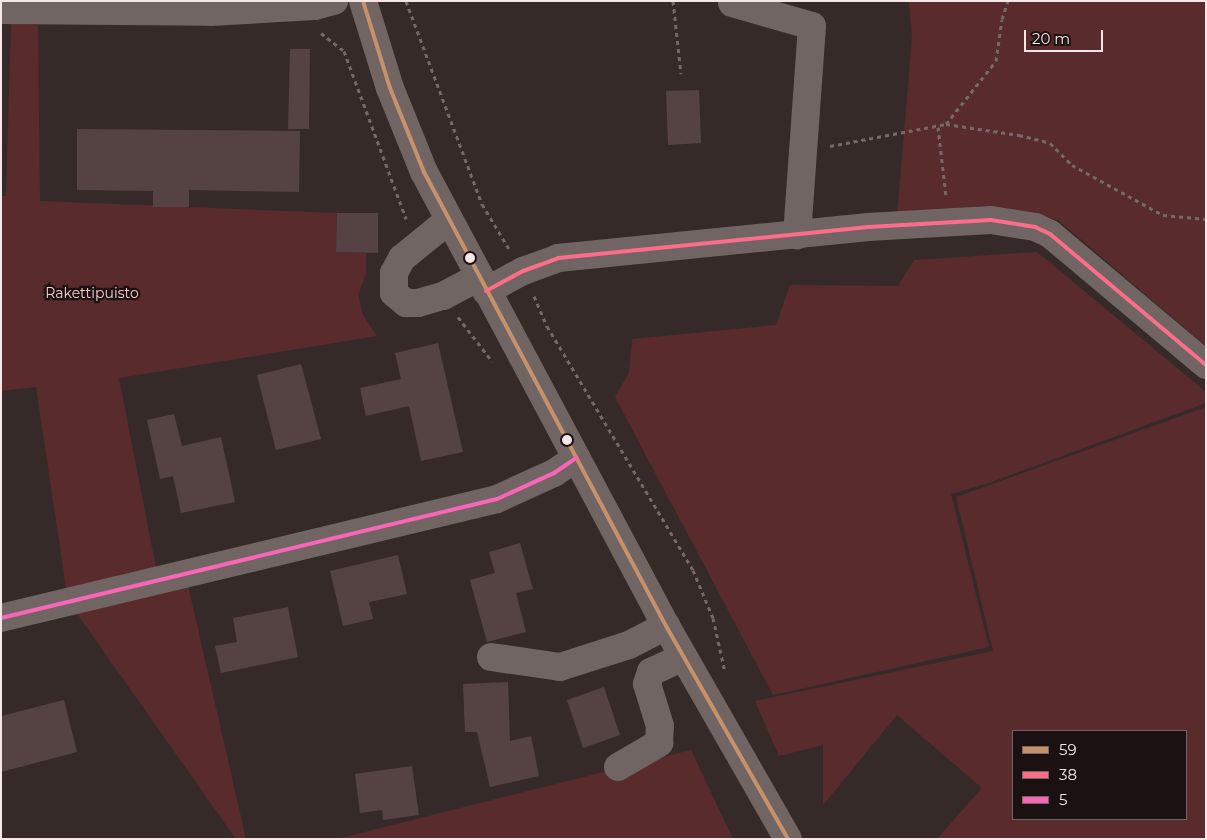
<!DOCTYPE html>
<html>
<head>
<meta charset="utf-8">
<style>
  body { margin:0 }
  #map { position:relative; width:1207px; height:840px; overflow:hidden; background:#362a29; font-family:Montserrat,sans-serif }
  div>[style] { position:absolute }
  [style*='--x'] { left:calc(var(--x)*1px); top:calc(var(--y)*1px); width:calc(var(--w)*1px); rotate:calc(var(--a)*1deg) }
  .green>* { inset:0; background:#5a2b2c }
  .building>* { inset:0; background:#554343 }
  .path>* { height:3px; margin-top:-1.5px; transform-origin:0; background:repeating-linear-gradient(90deg,#736968 0 4px,transparent 0 8px) }
  .minor>* { height:28px; margin:-14px; padding:0 14px; transform-origin:14px; border-radius:14px; background:#716564 }
  .bus-1>* { height:4px; margin:-2px; padding:0 2px; transform-origin:2px; border-radius:2px; background:#c7916a }
  .bus-2>* { height:4px; margin:-2px; padding:0 2px; transform-origin:2px; border-radius:2px; background:#fb6d88 }
  .bus-3>* { height:4px; margin:-2px; padding:0 2px; transform-origin:2px; border-radius:2px; background:#fa66b7 }
  .dots>* { width:14px; height:14px; translate:-50% -50%; box-sizing:border-box; border:2px solid #1b1111; border-radius:50% }
  span { translate:-50% -50%; white-space:nowrap; text-align:center; line-height:1.15; -webkit-text-stroke:4.5px #1b1111; paint-order:stroke }
  .park-label { font-size:14px; color:#f9ccca }
  .frame { position:absolute; inset:0; border:2px solid #f6e6e6; pointer-events:none }
  .legend { position:absolute; left:1012px; top:730px; width:175px; height:90px; box-sizing:border-box; background:#1b1111; border:1px solid #736666; margin:0; padding:6px 9px; list-style:none; font-size:15px; color:#f6e6e6 }
  .legend li { display:flex; align-items:center; gap:10px; height:25px }
  .legend b { width:25px; border:1px solid #736666 }
  .scale { position:absolute; left:1024px; top:30px; width:79px; height:22px; box-sizing:border-box; border:2px solid #f6e6e6; border-top:0; padding-left:6px; font-size:15px; line-height:18px; white-space:nowrap; color:#f6e6e6; -webkit-text-stroke:4px #1b1111; paint-order:stroke }
</style>
</head>
<body>
<div id="map">
  <div class="green">
    <i style="clip-path:polygon(909px 1px,1206px 1px,1206px 346px,1058px 220px,982px 206px,897px 215px,912px 38px)"></i>
    <i style="clip-path:polygon(11px 24px,38px 25px,40px 201px,337px 213px,336px 252px,366px 253px,366px 274px,358px 295px,363px 315px,377px 336px,119px 378px,157px 573px,67px 594px,36px 387px,1px 391px,1px 196px,6px 196px)"></i>
    <i style="clip-path:polygon(1037px 252px,1206px 392px,1206px 403px,989px 483px,951px 494px,989px 647px,773px 695px,615px 397px,629px 373px,632px 339px,776px 325px,790px 285px,898px 286px,914px 260px)"></i>
    <i style="clip-path:polygon(evenodd,1206px 407px,1206px 839px,937px 839px,982px 788px,897px 715px,823px 805px,823px 745px,779px 756px,755px 701px,993px 651px,956px 497px,1206px 407px,1186px 731px,1186px 819px,1013px 819px,1013px 731px,1186px 731px)"></i>
    <i style="clip-path:polygon(187px 581px,246px 839px,236px 839px,73px 608px)"></i>
    <i style="clip-path:polygon(691px 750px,733px 839px,337px 839px)"></i>
  </div>
  <div class="building">
    <i style="clip-path:polygon(290px 49px,310px 49px,309px 129px,288px 129px)"></i>
    <i style="clip-path:polygon(699px 90px,701px 143px,668px 145px,666px 91px)"></i>
    <i style="clip-path:polygon(77px 129px,300px 131px,299px 192px,189px 190px,189px 207px,153px 207px,153px 191px,77px 190px)"></i>
    <i style="clip-path:polygon(337px 213px,378px 213px,378px 253px,336px 252px)"></i>
    <i style="clip-path:polygon(438px 343px,463px 452px,421px 461px,409px 406px,366px 416px,360px 388px,401px 379px,395px 353px)"></i>
    <i style="clip-path:polygon(301px 364px,321px 439px,276px 450px,257px 375px)"></i>
    <i style="clip-path:polygon(174px 414px,182px 446px,221px 437px,235px 502px,181px 513px,173px 476px,160px 479px,147px 420px)"></i>
    <i style="clip-path:polygon(520px 543px,533px 589px,516px 593px,526px 632px,487px 642px,470px 580px,495px 573px,489px 552px)"></i>
    <i style="clip-path:polygon(398px 555px,407px 594px,369px 602px,373px 619px,343px 626px,330px 571px)"></i>
    <i style="clip-path:polygon(288px 607px,298px 657px,221px 673px,215px 646px,237px 642px,233px 618px)"></i>
    <i style="clip-path:polygon(508px 682px,510px 741px,531px 736px,539px 776px,490px 787px,477px 732px,465px 732px,463px 684px)"></i>
    <i style="clip-path:polygon(604px 687px,620px 735px,583px 748px,567px 700px)"></i>
    <i style="clip-path:polygon(64px 700px,77px 752px,1px 772px,1px 716px)"></i>
    <i style="clip-path:polygon(412px 766px,419px 815px,383px 820px,382px 810px,360px 813px,355px 774px)"></i>
  </div>
  <div class="path">
    <i style="--x:406;--y:1;--w:217;--a:69.5"></i>
    <i style="--x:482;--y:204;--w:52;--a:59"></i>
    <i style="--x:673;--y:1;--w:73;--a:83.7"></i>
    <i style="--x:321;--y:33;--w:29;--a:38"></i>
    <i style="--x:344;--y:51;--w:179;--a:69.7"></i>
    <i style="--x:946;--y:124;--w:80;--a:-51.6"></i>
    <i style="--x:996;--y:61;--w:42;--a:-81.9"></i>
    <i style="--x:1002;--y:19;--w:19;--a:-72"></i>
    <i style="--x:938;--y:127;--w:69;--a:83.4"></i>
    <i style="--x:830;--y:146;--w:118;--a:-10.7"></i>
    <i style="--x:946;--y:124;--w:74;--a:8.6"></i>
    <i style="--x:1019;--y:135;--w:32;--a:14"></i>
    <i style="--x:1050;--y:143;--w:31;--a:45"></i>
    <i style="--x:1072;--y:165;--w:104;--a:28.8"></i>
    <i style="--x:1163;--y:215;--w:43;--a:5.3"></i>
    <i style="--x:534;--y:296;--w:33;--a:67"></i>
    <i style="--x:547;--y:326;--w:284;--a:59.1"></i>
    <i style="--x:693;--y:570;--w:52;--a:67.4"></i>
    <i style="--x:713;--y:618;--w:55;--a:77.5"></i>
    <i style="--x:458;--y:317;--w:56;--a:52.3"></i>
  </div>
  <div class="minor">
    <i style="--x:363;--y:1;--w:91;--a:72.8"></i>
    <i style="--x:390;--y:88;--w:91;--a:68"></i>
    <i style="--x:424;--y:172;--w:514;--a:61.94"></i>
    <i style="--x:666;--y:626;--w:245;--a:60.2"></i>
    <i style="--x:732;--y:3;--w:83;--a:16"></i>
    <i style="--x:812;--y:26;--w:210;--a:94.1"></i>
    <i style="--x:1;--y:10;--w:210;--a:0.5"></i>
    <i style="--x:211;--y:12;--w:104;--a:-3.3"></i>
    <i style="--x:315;--y:6;--w:20;--a:-15"></i>
    <i style="--x:449;--y:220;--w:60;--a:141"></i>
    <i style="--x:402;--y:258;--w:17;--a:118"></i>
    <i style="--x:394;--y:273;--w:20;--a:90"></i>
    <i style="--x:394;--y:293;--w:16;--a:40"></i>
    <i style="--x:406;--y:303;--w:12;--a:0"></i>
    <i style="--x:418;--y:303;--w:26;--a:-16"></i>
    <i style="--x:443;--y:296;--w:41;--a:-27.8"></i>
    <i style="--x:486;--y:291;--w:42;--a:-28.4"></i>
    <i style="--x:523;--y:271;--w:37;--a:-20"></i>
    <i style="--x:558;--y:258;--w:312;--a:-5.7"></i>
    <i style="--x:868;--y:227;--w:123;--a:-3.3"></i>
    <i style="--x:991;--y:220;--w:45;--a:9"></i>
    <i style="--x:1035;--y:227;--w:17;--a:25"></i>
    <i style="--x:1050;--y:234;--w:204;--a:40"></i>
    <i style="--x:1;--y:618;--w:510;--a:-13.49"></i>
    <i style="--x:497;--y:499;--w:63;--a:-24.5"></i>
    <i style="--x:554;--y:473;--w:27;--a:-34"></i>
    <i style="--x:491;--y:657;--w:70;--a:8.2"></i>
    <i style="--x:560;--y:667;--w:72;--a:-17.7"></i>
    <i style="--x:629;--y:645;--w:42;--a:-27.2"></i>
    <i style="--x:618;--y:767;--w:48;--a:-30.3"></i>
    <i style="--x:659;--y:743;--w:17;--a:-87"></i>
    <i style="--x:660;--y:726;--w:44;--a:-107.2"></i>
    <i style="--x:647;--y:684;--w:13;--a:-72"></i>
    <i style="--x:651;--y:672;--w:35;--a:-25"></i>
  </div>
  <div class="bus-1">
    <i style="--x:363;--y:1;--w:91;--a:72.8"></i>
    <i style="--x:390;--y:88;--w:91;--a:68"></i>
    <i style="--x:424;--y:172;--w:514;--a:61.94"></i>
    <i style="--x:666;--y:626;--w:245;--a:60.2"></i>
  </div>
  <div class="bus-2">
    <i style="--x:486;--y:291;--w:42;--a:-28.4"></i>
    <i style="--x:523;--y:271;--w:37;--a:-20"></i>
    <i style="--x:558;--y:258;--w:312;--a:-5.7"></i>
    <i style="--x:868;--y:227;--w:123;--a:-3.3"></i>
    <i style="--x:991;--y:220;--w:45;--a:9"></i>
    <i style="--x:1035;--y:227;--w:17;--a:25"></i>
    <i style="--x:1050;--y:234;--w:204;--a:40"></i>
  </div>
  <div class="bus-3">
    <i style="--x:1;--y:618;--w:510;--a:-13.49"></i>
    <i style="--x:497;--y:499;--w:63;--a:-24.5"></i>
    <i style="--x:554;--y:473;--w:27;--a:-34"></i>
  </div>
  <div class="dots">
    <i style="left:470px;top:258px;background:#f6e6e6"></i>
    <i style="left:567px;top:440px;background:#f6e6e6"></i>
  </div>
  <div class="park-label">
    <span style="left:92px;top:293px">Rakettipuisto</span>
  </div>
  <div class="frame"></div>
  <ul class="legend">
  <li><b style="height:6px;background:#c7916a"></b>59</li>
  <li><b style="height:6px;background:#fb6d88"></b>38</li>
  <li><b style="height:6px;background:#fa66b7"></b>5</li>
  </ul>
  <div class="scale">20 m</div>
</div>
</body>
</html>
